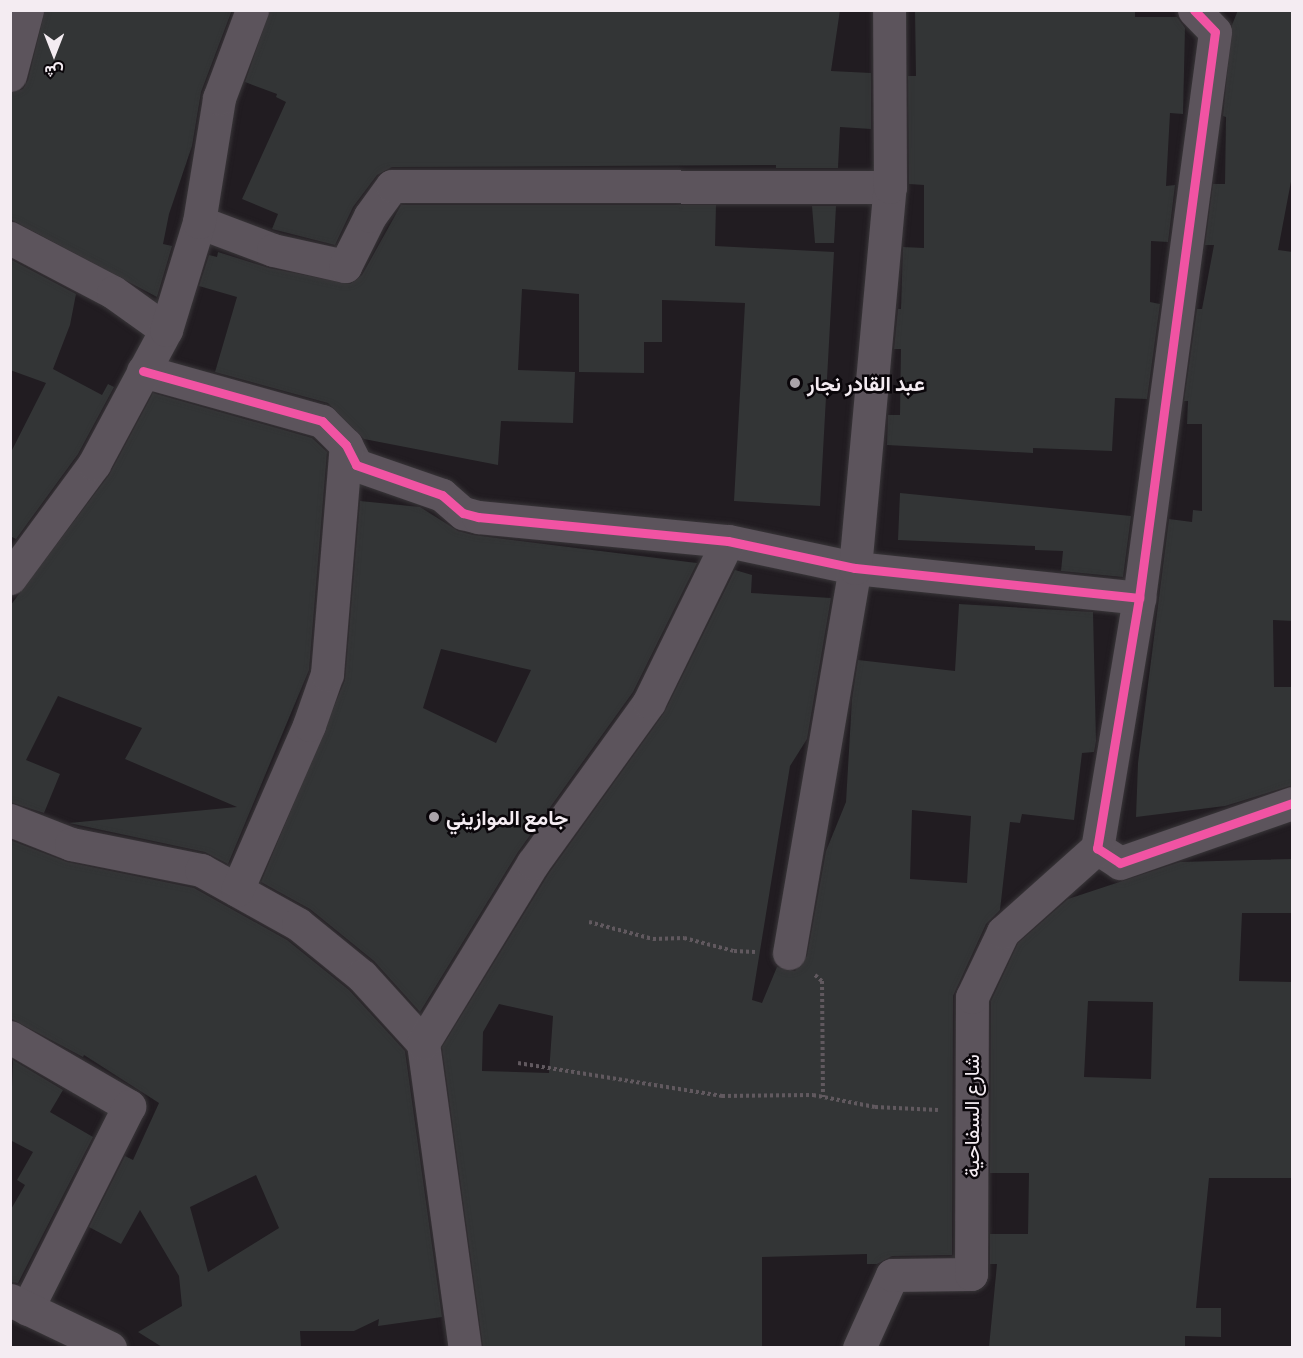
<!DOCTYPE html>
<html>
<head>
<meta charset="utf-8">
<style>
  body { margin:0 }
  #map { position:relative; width:1303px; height:1358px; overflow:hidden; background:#211c21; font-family:Commissioner,Vazirmatn,sans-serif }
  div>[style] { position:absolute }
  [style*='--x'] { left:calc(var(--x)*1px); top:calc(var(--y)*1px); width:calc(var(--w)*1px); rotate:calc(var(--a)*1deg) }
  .building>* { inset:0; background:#333536 }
  .path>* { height:4px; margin-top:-2px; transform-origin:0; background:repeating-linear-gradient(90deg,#61595f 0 3px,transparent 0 6px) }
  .roads { filter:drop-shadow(0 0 2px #393639) drop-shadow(0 0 2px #393639) }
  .minor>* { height:33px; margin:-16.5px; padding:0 16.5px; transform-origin:16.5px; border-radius:16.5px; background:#5c545c }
  .cycleway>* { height:9px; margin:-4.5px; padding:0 4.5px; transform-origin:4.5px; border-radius:4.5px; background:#f153a3 }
  .dots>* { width:16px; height:16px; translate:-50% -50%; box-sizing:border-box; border:3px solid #0a060a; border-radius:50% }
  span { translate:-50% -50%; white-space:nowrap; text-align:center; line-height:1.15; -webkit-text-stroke:5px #0a060a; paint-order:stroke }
  .poi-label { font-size:21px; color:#f4ecf2; font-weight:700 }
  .left { translate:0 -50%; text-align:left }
  .street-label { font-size:21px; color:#f4ecf2 }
  .frame { position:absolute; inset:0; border:12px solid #f4ecf2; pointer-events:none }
  .north { position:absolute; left:24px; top:24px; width:60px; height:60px; -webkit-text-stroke:4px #0a060a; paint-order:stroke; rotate:180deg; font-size:16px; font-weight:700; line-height:24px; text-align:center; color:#f4ecf2 }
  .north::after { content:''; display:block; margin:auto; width:21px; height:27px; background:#f4ecf2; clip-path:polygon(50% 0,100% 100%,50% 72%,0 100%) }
</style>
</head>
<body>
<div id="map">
  <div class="building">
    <i style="clip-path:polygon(45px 10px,232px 10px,201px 92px,192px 146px,169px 214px,163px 244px,172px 246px,157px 297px,10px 219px,10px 93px,23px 89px,28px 80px)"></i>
    <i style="clip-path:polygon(270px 10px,840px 10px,831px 71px,871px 73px,871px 129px,840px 127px,838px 168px,776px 168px,776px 165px,392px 167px,377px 175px,353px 207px,335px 245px,272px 229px,278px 214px,242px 199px,286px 102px,276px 97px,277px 94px,245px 82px)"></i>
    <i style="clip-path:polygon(915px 10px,1135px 10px,1135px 17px,1177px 17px,1185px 28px,1183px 114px,1170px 113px,1166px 186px,1175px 185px,1168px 242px,1151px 241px,1150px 302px,1160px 304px,1147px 399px,1115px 398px,1112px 451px,1033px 448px,1033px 453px,887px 445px,888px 415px,900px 415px,901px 349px,894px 349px,898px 309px,901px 309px,903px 247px,924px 248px,924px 185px,909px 184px,908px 76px,916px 76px)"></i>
    <i style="clip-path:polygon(1238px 10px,1293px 10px,1293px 171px,1278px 250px,1293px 252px,1293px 621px,1273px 620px,1274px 687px,1293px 687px,1293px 785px,1225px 806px,1136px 817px,1138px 763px,1169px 519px,1192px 522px,1193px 510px,1202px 511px,1202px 424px,1187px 424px,1188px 401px,1184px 401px,1197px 309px,1202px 309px,1214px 245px,1205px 245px,1213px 184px,1225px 184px,1226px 117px,1223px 116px,1232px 25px)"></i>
    <i style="clip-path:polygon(401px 205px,716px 205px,715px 246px,834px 252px,820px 506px,734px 501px,745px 303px,662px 300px,662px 342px,644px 342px,644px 373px,579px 372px,579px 294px,522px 289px,518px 370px,575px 372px,573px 423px,501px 421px,498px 465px,364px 439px,328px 403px,215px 372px,237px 297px,199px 286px,209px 255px,217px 257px,218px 252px,269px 268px,350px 284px,362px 275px)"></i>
    <i style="clip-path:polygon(812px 206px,836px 206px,834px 243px,815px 243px)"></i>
    <i style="clip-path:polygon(10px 259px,76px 294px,70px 325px,53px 369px,102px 395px,108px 384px,114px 387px,78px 454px,16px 539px,10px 536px,10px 454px,46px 383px,10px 370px)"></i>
    <i style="clip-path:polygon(153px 393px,312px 438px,327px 452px,309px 670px,228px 864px,205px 852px,69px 823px,237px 807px,125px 759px,142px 728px,58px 696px,26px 760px,60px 774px,44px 813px,10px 802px,10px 606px,109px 475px)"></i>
    <i style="clip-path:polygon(900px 493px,1131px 516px,1123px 577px,1061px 571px,1063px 551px,1035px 550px,1035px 546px,898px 540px)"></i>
    <i style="clip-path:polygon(evenodd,360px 501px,420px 507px,458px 531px,473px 535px,697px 563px,633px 692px,518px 852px,420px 1012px,374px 961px,310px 909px,261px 882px,345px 680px,360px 501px,441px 649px,531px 670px,496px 743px,423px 708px,441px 649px)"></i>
    <i style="clip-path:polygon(evenodd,735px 570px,752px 575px,751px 593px,831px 598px,807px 739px,790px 766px,752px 1000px,762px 1003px,777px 967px,795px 971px,807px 956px,826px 851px,846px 802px,852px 699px,858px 660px,955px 671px,959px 604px,1093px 612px,1096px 741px,1094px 752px,1082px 753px,1074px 820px,1022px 814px,1020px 823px,1010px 822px,1000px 910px,986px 924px,953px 996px,952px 1255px,892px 1256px,877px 1264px,867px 1264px,867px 1254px,762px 1257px,762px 1347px,483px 1347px,442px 1047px,549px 873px,664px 713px,735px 570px,912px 810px,971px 816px,967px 883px,910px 879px,912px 810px,735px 570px,499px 1004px,553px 1016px,549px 1073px,482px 1071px,483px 1032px,499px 1004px)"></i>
    <i style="clip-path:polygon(evenodd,10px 840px,67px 862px,194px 888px,287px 940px,349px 990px,405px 1051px,442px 1317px,378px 1326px,379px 1319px,354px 1331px,300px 1331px,301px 1347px,162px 1347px,138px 1332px,182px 1306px,179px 1276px,140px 1210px,121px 1244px,89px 1227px,125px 1156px,133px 1160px,159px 1103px,84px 1055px,83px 1057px,10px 1018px,10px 840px,256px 1175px,279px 1228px,208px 1272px,190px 1207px,256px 1175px)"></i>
    <i style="clip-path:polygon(evenodd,1293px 859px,1293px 913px,1242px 913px,1239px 981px,1293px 982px,1293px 1178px,1209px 1178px,1196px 1308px,1221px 1308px,1221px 1337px,1185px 1336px,1185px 1347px,989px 1347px,997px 1264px,990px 1264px,990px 1234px,1028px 1234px,1029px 1173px,990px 1173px,991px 1001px,1018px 943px,1068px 899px,1180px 862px,1293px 859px,1088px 1001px,1153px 1002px,1151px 1079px,1084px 1077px,1088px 1001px)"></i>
    <i style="clip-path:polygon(13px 1060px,63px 1090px,50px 1112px,93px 1137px,18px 1283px,10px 1282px,10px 1211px,25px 1185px,17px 1180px,33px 1152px,10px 1140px)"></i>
  </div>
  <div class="path">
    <i style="--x:589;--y:922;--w:66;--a:14.9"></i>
    <i style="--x:653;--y:939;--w:31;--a:-2"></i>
    <i style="--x:684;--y:938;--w:52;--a:14.6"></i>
    <i style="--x:734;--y:951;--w:21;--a:3"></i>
    <i style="--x:815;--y:975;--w:9;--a:41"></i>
    <i style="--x:822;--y:981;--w:116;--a:89.5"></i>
    <i style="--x:518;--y:1063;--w:207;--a:9.2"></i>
    <i style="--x:722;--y:1096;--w:91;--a:-0.6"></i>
    <i style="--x:813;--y:1095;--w:63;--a:11"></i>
    <i style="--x:875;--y:1107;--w:63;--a:2.7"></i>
  </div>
  <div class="roads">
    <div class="minor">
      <i style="--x:1194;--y:10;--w:30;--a:46"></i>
      <i style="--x:1215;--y:32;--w:571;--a:97.65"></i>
      <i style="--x:1139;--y:598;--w:254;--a:99.5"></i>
      <i style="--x:1097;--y:848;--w:27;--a:33"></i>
      <i style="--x:1120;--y:863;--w:182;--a:-19.2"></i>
      <i style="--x:10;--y:75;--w:67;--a:-75.3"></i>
      <i style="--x:199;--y:222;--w:79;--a:20.7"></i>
      <i style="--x:273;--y:250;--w:74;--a:12.5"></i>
      <i style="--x:345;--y:266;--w:56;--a:-63.4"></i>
      <i style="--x:370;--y:216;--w:37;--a:-54"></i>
      <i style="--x:392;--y:186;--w:498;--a:0.1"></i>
      <i style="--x:10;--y:238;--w:116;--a:27.7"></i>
      <i style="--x:113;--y:292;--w:65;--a:35.6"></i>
      <i style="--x:143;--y:371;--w:186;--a:15.6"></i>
      <i style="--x:322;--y:421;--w:34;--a:45"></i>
      <i style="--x:346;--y:445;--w:22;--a:63"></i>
      <i style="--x:356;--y:465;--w:91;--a:19.2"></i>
      <i style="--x:442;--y:495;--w:28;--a:41"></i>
      <i style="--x:463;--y:513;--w:16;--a:15"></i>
      <i style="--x:478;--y:517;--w:251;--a:5.5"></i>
      <i style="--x:728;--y:541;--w:130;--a:12"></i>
      <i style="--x:855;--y:568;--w:286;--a:6"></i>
      <i style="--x:10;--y:578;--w:142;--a:-53.6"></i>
      <i style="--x:94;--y:464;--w:152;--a:-61.8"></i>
      <i style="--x:166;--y:330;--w:113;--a:-73"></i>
      <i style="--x:199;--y:222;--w:126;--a:-80.8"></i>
      <i style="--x:219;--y:98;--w:94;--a:-69.4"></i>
      <i style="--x:10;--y:820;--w:66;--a:21.5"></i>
      <i style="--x:71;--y:844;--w:133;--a:11.3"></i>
      <i style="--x:201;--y:870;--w:111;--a:29.1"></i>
      <i style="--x:298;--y:924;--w:82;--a:39.1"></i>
      <i style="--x:362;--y:976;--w:91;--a:47.7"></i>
      <i style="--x:423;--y:1043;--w:308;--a:82.2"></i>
      <i style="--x:237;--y:890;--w:180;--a:-66.4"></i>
      <i style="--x:309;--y:725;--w:54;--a:-70.6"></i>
      <i style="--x:327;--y:674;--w:230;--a:-85.3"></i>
      <i style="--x:789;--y:953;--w:391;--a:-80.3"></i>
      <i style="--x:855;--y:568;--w:383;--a:-84.8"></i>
      <i style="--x:890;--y:187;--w:177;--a:-90.3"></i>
      <i style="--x:10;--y:1037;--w:138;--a:30.1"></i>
      <i style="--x:129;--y:1106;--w:227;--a:116.7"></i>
      <i style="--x:423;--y:1043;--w:211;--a:-58.6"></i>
      <i style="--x:533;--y:863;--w:198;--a:-54.2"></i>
      <i style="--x:649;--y:702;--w:179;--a:-63.9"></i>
      <i style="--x:10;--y:1300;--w:111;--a:25.6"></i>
      <i style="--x:859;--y:1348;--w:80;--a:-65.7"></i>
      <i style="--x:892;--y:1275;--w:79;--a:-0.7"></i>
      <i style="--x:971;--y:1274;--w:277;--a:-89.8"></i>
      <i style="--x:972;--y:997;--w:72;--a:-64.5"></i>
      <i style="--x:1003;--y:932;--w:126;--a:-41.8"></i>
    </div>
  </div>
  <div class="cycleway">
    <i style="--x:1194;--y:10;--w:30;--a:46"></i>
    <i style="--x:1215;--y:32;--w:571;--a:97.65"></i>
    <i style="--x:1139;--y:598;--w:254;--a:99.5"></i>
    <i style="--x:1097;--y:848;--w:27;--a:33"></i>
    <i style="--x:1120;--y:863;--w:182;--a:-19.2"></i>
    <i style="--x:143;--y:371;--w:186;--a:15.6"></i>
    <i style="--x:322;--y:421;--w:34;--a:45"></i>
    <i style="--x:346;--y:445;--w:22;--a:63"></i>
    <i style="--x:356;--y:465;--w:91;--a:19.2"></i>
    <i style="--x:442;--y:495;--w:28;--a:41"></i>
    <i style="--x:463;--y:513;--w:16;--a:15"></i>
    <i style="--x:478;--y:517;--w:251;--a:5.5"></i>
    <i style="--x:728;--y:541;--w:130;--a:12"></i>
    <i style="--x:855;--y:568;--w:286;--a:6"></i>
  </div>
  <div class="dots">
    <i style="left:795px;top:383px;background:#aaa3a9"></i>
    <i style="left:434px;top:817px;background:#aaa3a9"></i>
  </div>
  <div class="poi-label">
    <span class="left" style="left:807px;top:383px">عبد القادر نجار</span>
    <span class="left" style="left:446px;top:817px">جامع الموازيني</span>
  </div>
  <div class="street-label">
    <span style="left:971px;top:1116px;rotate:-90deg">شارع السفاحية</span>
  </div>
  <div class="frame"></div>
  <div class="north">ش</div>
</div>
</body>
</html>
